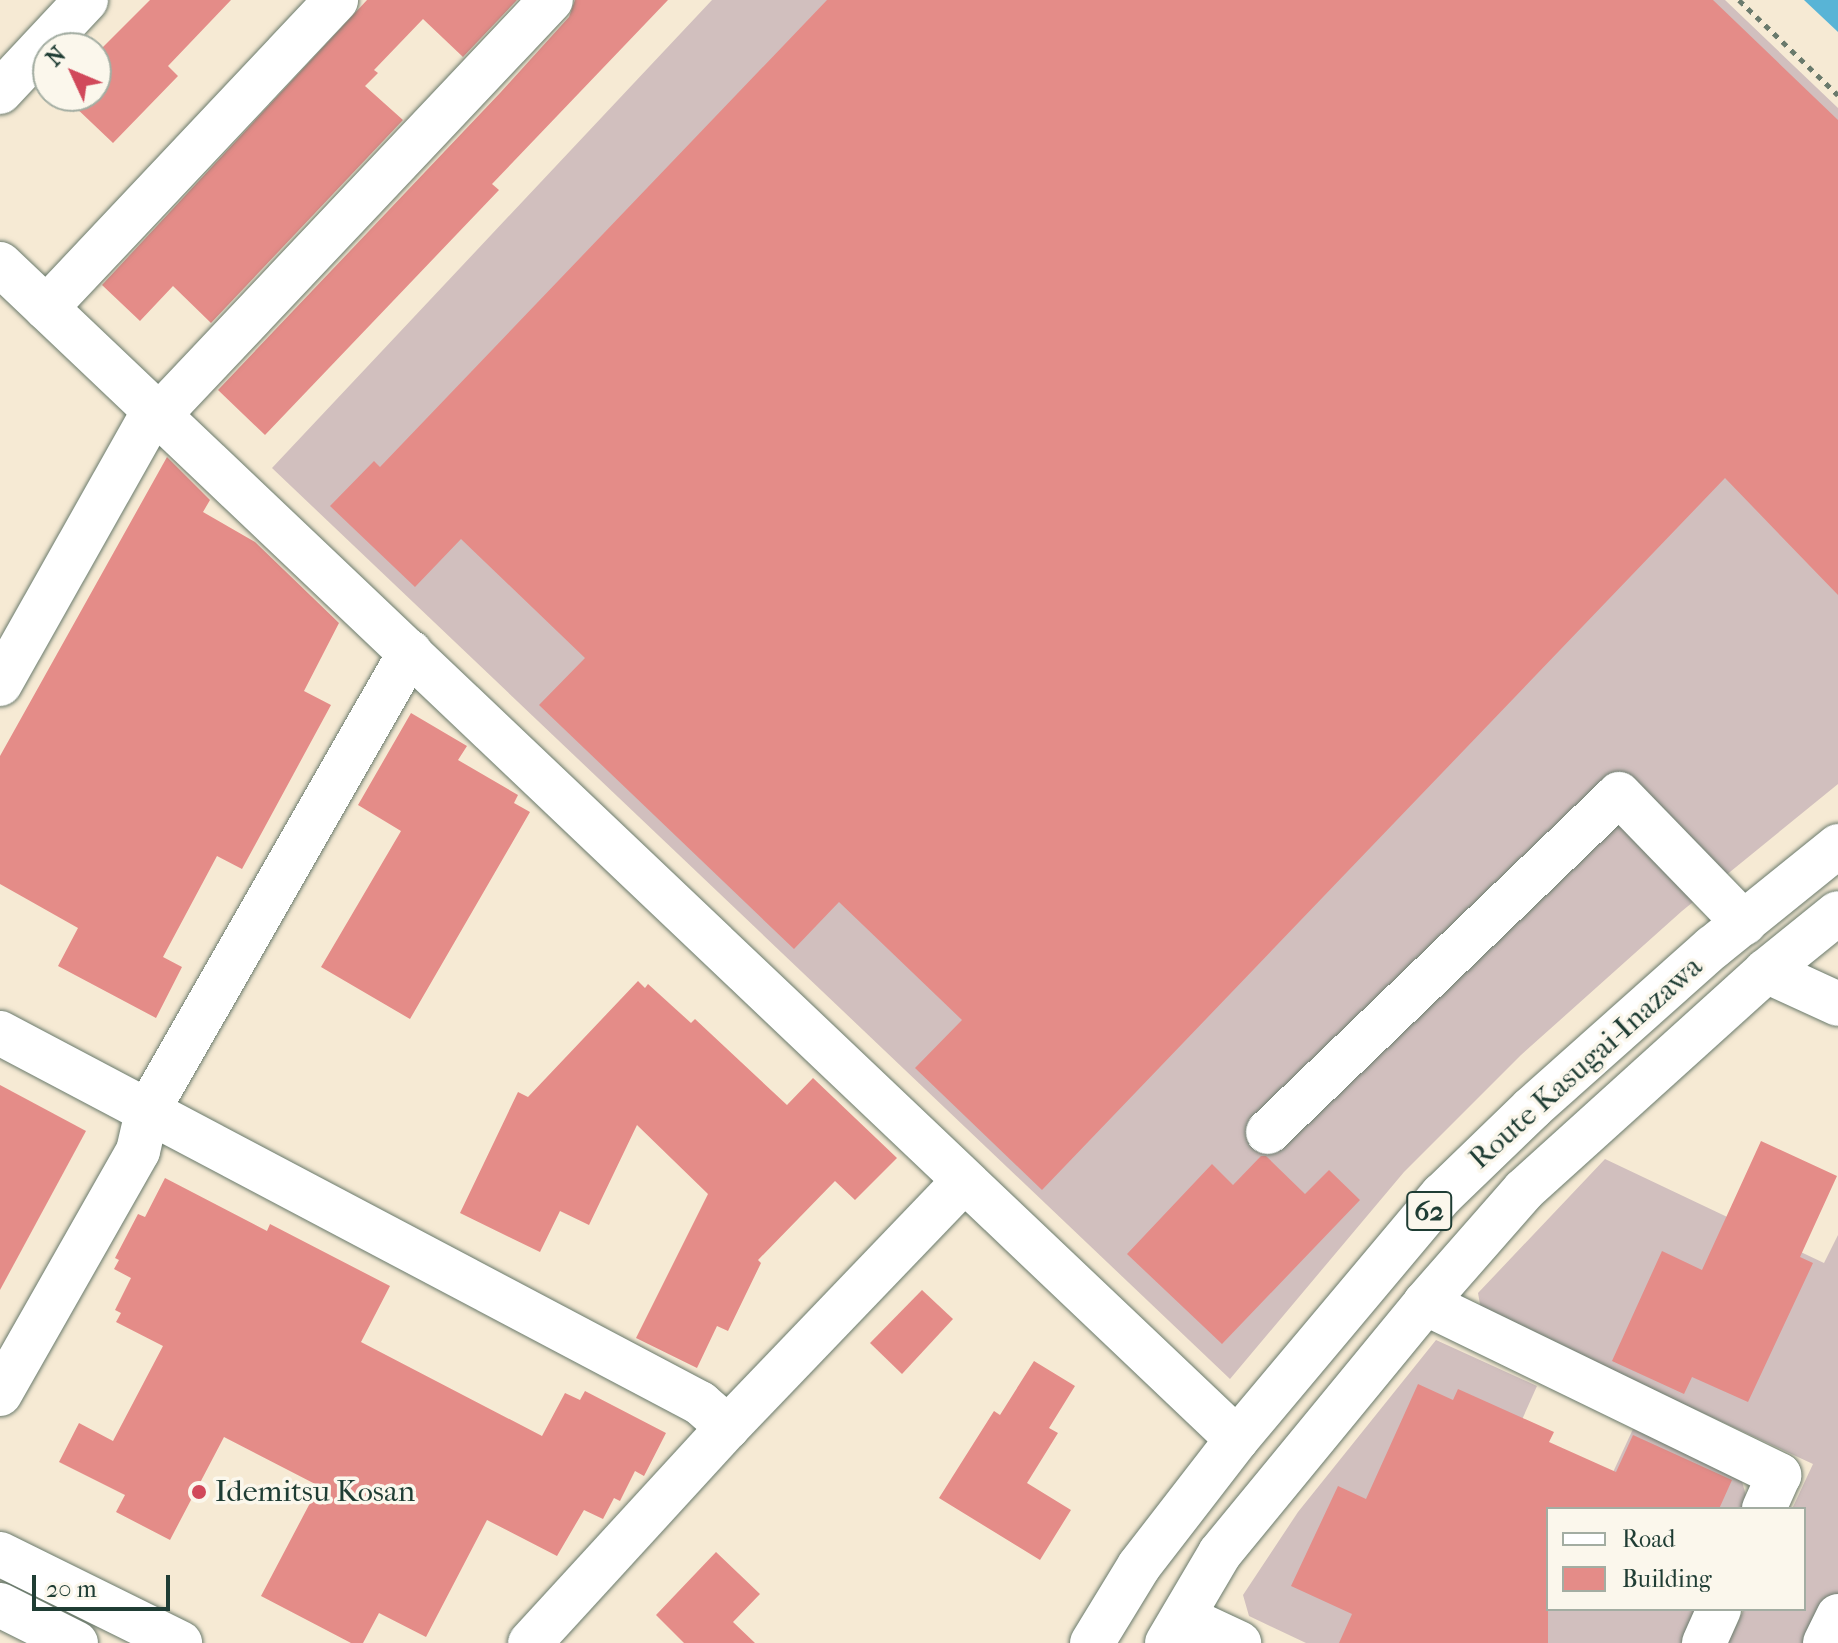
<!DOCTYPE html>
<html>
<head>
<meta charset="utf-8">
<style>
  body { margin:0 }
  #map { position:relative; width:1838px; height:1643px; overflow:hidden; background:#f6ead4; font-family:"IM FELL French Canon",serif }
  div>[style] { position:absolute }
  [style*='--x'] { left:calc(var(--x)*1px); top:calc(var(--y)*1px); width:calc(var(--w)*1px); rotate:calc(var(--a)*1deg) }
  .industrial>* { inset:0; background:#d1bfbe }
  .water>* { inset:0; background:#58b4d6 }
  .building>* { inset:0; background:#e48c88 }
  .path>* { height:5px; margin-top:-2.5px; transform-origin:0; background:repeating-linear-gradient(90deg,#6a7a6c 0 6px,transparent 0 12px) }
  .roads { filter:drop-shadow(0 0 2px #6a7a6c) drop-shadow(0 0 2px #6a7a6c) }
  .minor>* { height:44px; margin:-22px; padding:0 22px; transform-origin:22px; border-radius:22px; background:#fff }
  .major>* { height:44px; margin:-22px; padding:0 22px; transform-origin:22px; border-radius:22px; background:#fff }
  .highway>* { height:44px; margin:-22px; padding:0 22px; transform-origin:22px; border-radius:22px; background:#fff }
  .dots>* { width:22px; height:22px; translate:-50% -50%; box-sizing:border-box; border:4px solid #fbf7ec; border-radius:50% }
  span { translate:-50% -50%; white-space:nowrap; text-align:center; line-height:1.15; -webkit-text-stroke:7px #fbf7ec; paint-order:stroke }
  .shield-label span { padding:2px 6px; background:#fbf7ec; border:2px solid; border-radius:6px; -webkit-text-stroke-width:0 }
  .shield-label { font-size:28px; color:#1f3d34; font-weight:700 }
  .street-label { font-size:30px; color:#1f3d34 }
  .poi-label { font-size:30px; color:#1f3d34 }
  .left { translate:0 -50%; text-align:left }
  .legend { position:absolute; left:1546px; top:1507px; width:260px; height:104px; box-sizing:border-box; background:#fbf7ec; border:2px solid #a3ada2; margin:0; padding:10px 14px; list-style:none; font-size:24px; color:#1f3d34 }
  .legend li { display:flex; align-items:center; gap:16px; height:40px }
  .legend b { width:40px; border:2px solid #a3ada2 }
  .north { position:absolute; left:32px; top:32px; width:80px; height:80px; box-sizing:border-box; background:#fbf7ec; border:2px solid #a3ada2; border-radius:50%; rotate:314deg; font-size:22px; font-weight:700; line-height:32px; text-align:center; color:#1f3d34 }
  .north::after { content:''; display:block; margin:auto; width:28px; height:36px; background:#d1495b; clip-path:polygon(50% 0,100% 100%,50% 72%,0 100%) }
  .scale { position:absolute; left:32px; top:1575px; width:138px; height:36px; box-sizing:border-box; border:4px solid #1f3d34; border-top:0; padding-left:10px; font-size:24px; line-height:28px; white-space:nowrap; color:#1f3d34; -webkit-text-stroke:6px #fbf7ec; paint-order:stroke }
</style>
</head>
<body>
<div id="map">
  <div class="industrial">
    <i style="clip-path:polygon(712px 0,1725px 0,1838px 108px,1838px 784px,1682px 911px,1521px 1055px,1404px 1172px,1230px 1379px,272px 468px)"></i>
    <i style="clip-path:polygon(1605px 1159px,1824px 1263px,1838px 1235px,1838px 1643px,1728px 1643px,1744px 1609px,1804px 1609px,1804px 1509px,1792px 1509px,1813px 1464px,1481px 1310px,1478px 1293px)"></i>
    <i style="clip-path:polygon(1436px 1340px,1537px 1386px,1470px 1536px,1548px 1609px,1696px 1609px,1681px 1643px,1306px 1643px,1249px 1616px,1243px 1595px,1298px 1512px)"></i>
    <i style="clip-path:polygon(1633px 1429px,1741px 1478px,1747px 1499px,1743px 1509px,1596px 1509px)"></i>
  </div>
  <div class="water">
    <i style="clip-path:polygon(1804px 0,1838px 0,1838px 32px)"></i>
  </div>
  <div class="building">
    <i style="clip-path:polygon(150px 0,231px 0,168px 66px,178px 76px,113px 143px,72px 104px,80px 96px,96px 96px,96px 54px)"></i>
    <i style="clip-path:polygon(367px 0,517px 0,463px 57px,423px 19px,374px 70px,378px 73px,365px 86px,403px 120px,211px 323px,173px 286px,140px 321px,102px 285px)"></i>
    <i style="clip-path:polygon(575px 0,668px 0,492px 184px,499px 190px,265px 435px,218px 390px,500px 93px,569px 17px)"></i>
    <i style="clip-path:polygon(827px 0,1713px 0,1838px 120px,1838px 595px,1725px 478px,1042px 1190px,915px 1068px,962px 1020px,839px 902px,794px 949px,539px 705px,585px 658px,461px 539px,415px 587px,330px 506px,374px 461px,380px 467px)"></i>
    <i style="clip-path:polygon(167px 457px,210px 500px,203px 512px,255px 542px,339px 623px,304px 691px,331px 705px,242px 869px,217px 856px,163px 957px,182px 967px,156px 1018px,58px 966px,78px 928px,0 884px,0 756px)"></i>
    <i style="clip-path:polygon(411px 713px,467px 746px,458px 760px,518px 795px,514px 803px,530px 812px,410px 1019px,321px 967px,401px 831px,358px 805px)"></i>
    <i style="clip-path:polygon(638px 981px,645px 988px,648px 984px,691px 1023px,695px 1019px,787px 1105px,813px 1078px,897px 1158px,855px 1200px,835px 1181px,758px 1260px,761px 1263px,728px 1331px,717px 1326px,697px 1368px,636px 1338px,708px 1194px,637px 1125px,589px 1225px,560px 1211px,540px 1252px,460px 1213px,518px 1092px,528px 1097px)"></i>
    <i style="clip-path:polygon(0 1085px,86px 1131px,0 1290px)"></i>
    <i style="clip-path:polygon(1761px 1141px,1837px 1176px,1800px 1257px,1813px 1263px,1748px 1402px,1692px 1377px,1684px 1394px,1612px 1361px,1662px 1251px,1702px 1270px)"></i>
    <i style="clip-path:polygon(1261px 1156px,1266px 1156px,1305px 1194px,1329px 1170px,1360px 1200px,1222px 1344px,1127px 1254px,1212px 1164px,1233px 1185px)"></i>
    <i style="clip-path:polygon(165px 1178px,267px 1231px,270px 1224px,390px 1286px,361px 1342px,542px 1436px,565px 1393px,580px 1400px,585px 1391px,666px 1433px,644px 1476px,635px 1471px,620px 1501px,614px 1498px,603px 1519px,584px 1510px,557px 1556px,487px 1520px,426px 1637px,379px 1613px,363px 1643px,351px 1643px,261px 1596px,319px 1486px,224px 1437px,170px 1540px,116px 1512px,125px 1495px,59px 1462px,79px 1423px,113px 1441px,163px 1346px,116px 1322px,121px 1313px,115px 1310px,131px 1278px,114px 1269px,119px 1260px,115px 1258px,138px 1214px,145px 1217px)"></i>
    <i style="clip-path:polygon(922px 1290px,953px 1319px,902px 1374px,870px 1343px)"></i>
    <i style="clip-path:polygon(1034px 1361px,1075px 1386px,1049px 1428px,1058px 1433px,1027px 1483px,1071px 1510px,1040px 1560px,939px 1498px,994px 1411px,1000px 1415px)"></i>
    <i style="clip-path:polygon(1418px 1384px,1453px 1400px,1458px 1389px,1554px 1432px,1549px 1442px,1616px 1472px,1633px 1435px,1732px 1480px,1719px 1509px,1548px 1509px,1548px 1643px,1339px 1643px,1352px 1614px,1291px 1586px,1338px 1486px,1366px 1499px)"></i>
    <i style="clip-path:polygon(716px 1552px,760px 1594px,733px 1622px,755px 1643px,684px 1643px,656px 1615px)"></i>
  </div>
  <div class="path">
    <i style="--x:1739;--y:0;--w:137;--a:43.8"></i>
  </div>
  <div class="roads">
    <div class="minor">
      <i style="--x:0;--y:92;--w:126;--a:-46.9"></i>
      <i style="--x:0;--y:264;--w:1706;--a:43.53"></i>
      <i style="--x:46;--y:308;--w:423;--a:-46.7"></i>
      <i style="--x:158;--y:416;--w:572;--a:-46.63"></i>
      <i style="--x:0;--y:684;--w:312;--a:-60.6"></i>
      <i style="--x:1766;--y:971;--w:79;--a:24.6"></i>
      <i style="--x:0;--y:1033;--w:792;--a:27.86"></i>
      <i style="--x:700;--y:1403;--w:37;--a:41"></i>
      <i style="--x:1268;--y:1132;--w:487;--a:-43.9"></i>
      <i style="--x:1619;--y:794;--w:180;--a:45.9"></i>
      <i style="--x:1425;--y:1303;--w:394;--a:25.9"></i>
      <i style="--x:1779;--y:1475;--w:37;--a:114"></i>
      <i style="--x:0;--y:1394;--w:279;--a:-60.4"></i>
      <i style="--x:138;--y:1151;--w:40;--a:-77"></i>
      <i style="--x:147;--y:1112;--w:530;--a:-60.24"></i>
      <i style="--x:1183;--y:1617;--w:62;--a:24.9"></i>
      <i style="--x:530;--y:1643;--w:293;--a:-47.5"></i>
      <i style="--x:728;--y:1427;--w:339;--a:-46.2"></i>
      <i style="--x:1704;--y:1643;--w:37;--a:-66"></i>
      <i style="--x:1825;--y:1643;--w:30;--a:-64"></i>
    </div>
    <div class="major">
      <i style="--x:1092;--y:1643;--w:90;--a:-58.6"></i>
      <i style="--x:1139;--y:1566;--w:160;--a:-52.3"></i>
      <i style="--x:1237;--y:1439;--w:319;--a:-50"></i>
      <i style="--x:1442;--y:1195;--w:125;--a:-44"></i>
      <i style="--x:1532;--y:1108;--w:242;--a:-41.7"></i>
      <i style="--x:1713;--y:947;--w:161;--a:-38.9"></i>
      <i style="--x:1167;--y:1643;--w:104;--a:-59.5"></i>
      <i style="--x:1220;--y:1553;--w:323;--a:-50.6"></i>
      <i style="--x:1425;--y:1303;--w:150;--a:-48.8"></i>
      <i style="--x:1524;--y:1190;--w:326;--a:-42.1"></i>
      <i style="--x:1766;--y:971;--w:92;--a:-38.9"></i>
    </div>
    <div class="highway">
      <i style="--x:0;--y:1554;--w:201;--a:26.3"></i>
      <i style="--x:0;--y:1605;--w:85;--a:26.6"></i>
    </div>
  </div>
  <div class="dots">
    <i style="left:199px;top:1492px;background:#d1495b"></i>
  </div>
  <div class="shield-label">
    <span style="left:1429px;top:1211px">62</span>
  </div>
  <div class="street-label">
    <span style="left:1586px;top:1063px;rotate:-42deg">Route Kasugai-Inazawa</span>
  </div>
  <div class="poi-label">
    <span class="left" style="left:215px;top:1492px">Idemitsu Kosan</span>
  </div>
  <ul class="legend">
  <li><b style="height:10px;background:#fff"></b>Road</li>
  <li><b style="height:22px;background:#e48c88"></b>Building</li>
  </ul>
  <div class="north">N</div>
  <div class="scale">20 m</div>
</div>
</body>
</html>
